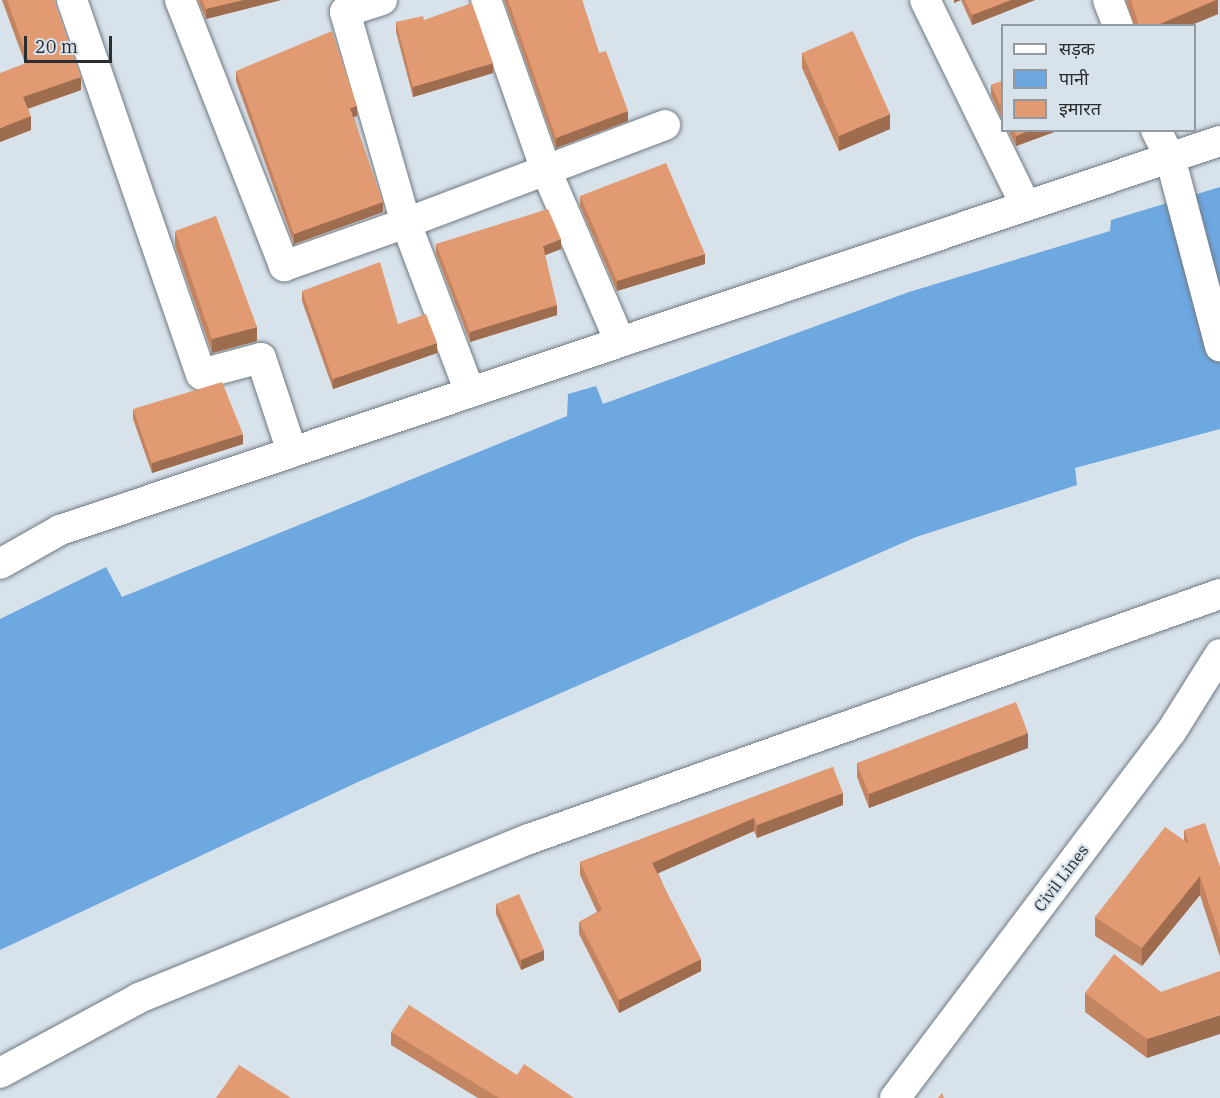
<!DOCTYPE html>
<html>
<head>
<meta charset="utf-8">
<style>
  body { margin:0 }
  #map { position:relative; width:1220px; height:1098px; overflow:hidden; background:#d8e2eb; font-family:"IBM Plex Serif","Noto Sans Devanagari",serif }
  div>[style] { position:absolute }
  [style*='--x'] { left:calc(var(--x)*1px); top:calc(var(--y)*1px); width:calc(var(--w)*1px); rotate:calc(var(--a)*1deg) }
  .water>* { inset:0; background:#6ea8e0 }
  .roads { filter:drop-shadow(0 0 2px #707981) drop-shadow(0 0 2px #707981) }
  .minor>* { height:30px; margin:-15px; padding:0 15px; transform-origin:15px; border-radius:15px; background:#fff }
  .wall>* { inset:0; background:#c28461 }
  .shaded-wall>* { inset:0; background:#9e6c4f }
  .building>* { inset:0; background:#e19a71 }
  span { translate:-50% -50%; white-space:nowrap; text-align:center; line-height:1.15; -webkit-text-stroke:4.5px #d8e2eb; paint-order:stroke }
  .street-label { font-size:16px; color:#292d30 }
  .legend { position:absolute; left:1001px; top:24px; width:195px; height:108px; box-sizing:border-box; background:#d8e2eb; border:2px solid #929aa0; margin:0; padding:8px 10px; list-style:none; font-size:18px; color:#292d30 }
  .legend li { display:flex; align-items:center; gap:12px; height:30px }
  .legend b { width:30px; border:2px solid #929aa0 }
  .scale { position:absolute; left:24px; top:36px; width:88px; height:27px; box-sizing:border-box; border:3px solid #292d30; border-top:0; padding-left:8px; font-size:18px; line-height:21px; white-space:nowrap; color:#292d30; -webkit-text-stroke:4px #d8e2eb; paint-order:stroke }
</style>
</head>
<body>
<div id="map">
  <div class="water">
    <i style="clip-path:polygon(1220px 187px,1220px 429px,1075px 468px,1077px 485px,916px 537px,358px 782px,0 950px,0 619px,106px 567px,122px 597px,567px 416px,568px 394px,596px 386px,603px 404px,909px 292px,1110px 231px,1111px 220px)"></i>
  </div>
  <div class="roads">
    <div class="minor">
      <i style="--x:72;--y:0;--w:396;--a:71"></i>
      <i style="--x:201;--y:374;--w:62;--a:-14.9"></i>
      <i style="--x:261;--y:358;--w:99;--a:71.7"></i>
      <i style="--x:180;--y:0;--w:286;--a:68.6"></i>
      <i style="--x:284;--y:266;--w:129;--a:-19.4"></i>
      <i style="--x:406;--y:223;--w:181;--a:69.3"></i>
      <i style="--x:382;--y:0;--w:39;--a:162"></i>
      <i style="--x:345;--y:12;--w:220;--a:73.9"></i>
      <i style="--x:406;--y:223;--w:277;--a:-20.7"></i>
      <i style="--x:486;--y:0;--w:180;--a:70.6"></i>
      <i style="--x:546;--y:170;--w:172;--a:66.7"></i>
      <i style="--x:925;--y:0;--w:229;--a:63.9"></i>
      <i style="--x:1108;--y:0;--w:28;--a:69"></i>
      <i style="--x:1156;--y:130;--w:30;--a:63"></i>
      <i style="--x:1170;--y:157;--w:196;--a:75.2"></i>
      <i style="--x:0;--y:564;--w:69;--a:-29.5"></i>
      <i style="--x:60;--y:530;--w:1223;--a:-18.54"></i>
      <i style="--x:0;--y:1073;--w:158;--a:-28.3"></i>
      <i style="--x:139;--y:998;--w:421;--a:-22.2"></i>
      <i style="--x:529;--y:839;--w:733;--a:-19.52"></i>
      <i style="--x:895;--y:1098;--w:458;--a:-53"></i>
      <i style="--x:1171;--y:732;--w:92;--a:-57.9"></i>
    </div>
  </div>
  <div class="wall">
    <i style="clip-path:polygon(2px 0,54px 0,81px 90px,28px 109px,31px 130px,0 142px,25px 63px)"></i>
    <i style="clip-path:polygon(198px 0,281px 0,206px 19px)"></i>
    <i style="clip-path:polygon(504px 0,582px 0,599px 53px,628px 121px,556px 148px)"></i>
    <i style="clip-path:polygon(961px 0,1035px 0,972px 25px)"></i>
    <i style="clip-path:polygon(1126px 0,1218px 0,1218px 14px,1189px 26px,1134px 26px)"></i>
    <i style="clip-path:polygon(424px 20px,493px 73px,413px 97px,396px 32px,396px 22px)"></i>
    <i style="clip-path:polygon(802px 53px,890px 129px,839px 151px,802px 68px)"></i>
    <i style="clip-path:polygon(236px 71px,357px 116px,354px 117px,383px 212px,294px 244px,236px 81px)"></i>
    <i style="clip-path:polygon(1002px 81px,1002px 119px,991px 95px,991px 85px)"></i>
    <i style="clip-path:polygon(1008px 130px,1057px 130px,1057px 131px,1016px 146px)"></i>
    <i style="clip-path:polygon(580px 196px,705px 264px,617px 291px,580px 206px)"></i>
    <i style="clip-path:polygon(175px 231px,257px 341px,212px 353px,175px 246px)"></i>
    <i style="clip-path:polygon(436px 244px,561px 249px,545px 255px,557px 315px,470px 342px,436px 254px)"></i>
    <i style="clip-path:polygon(302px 291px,398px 324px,437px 353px,333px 389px,302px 301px)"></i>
    <i style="clip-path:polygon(133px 409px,243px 444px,152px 473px,133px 419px)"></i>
    <i style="clip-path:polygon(1028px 748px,869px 808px,857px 777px,857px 763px)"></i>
    <i style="clip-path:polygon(833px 767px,843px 805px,757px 838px,754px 831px,658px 873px,701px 971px,619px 1013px,579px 934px,579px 922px,597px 912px,580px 875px,580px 862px)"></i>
    <i style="clip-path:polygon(1184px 830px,1220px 867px,1220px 957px,1200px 895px,1142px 966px,1095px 936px,1095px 917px,1184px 841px)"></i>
    <i style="clip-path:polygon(496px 904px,544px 960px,521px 970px,496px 914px)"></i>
    <i style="clip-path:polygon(1161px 992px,1147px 1058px,1085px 1012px,1085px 993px)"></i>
    <i style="clip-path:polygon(391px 1032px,517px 1075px,574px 1098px,478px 1098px,391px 1045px)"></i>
  </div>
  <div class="shaded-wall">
    <i style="clip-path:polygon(243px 0,281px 0,206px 19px,206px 9px)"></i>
    <i style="clip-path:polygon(954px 0,961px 0,954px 3px)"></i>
    <i style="clip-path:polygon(1011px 0,1035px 0,972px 25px,972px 15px)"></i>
    <i style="clip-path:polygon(1216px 0,1218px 0,1218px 14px,1189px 26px,1155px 26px)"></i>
    <i style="clip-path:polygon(493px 63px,493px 73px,413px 97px,413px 87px)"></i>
    <i style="clip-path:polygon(81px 77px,81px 90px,23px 110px,23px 97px)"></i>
    <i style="clip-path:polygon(357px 106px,357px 116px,350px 118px,350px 108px)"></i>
    <i style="clip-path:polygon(628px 111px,628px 121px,556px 148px,556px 138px)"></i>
    <i style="clip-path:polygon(890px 114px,890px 129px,839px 151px,839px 136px)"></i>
    <i style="clip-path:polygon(31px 116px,31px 130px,0 142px,0 128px)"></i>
    <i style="clip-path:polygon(1031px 130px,1057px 130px,1057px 131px,1016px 146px,1016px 136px)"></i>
    <i style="clip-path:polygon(383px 202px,383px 212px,294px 244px,294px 234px)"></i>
    <i style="clip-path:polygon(561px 239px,561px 249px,543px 256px,543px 246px)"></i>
    <i style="clip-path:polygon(705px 254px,705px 264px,617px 291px,617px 281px)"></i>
    <i style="clip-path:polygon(557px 305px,557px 315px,470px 342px,470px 332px)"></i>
    <i style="clip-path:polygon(257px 327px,257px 341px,212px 353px,212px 339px)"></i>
    <i style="clip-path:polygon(437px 343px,437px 353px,333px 389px,333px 379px)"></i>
    <i style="clip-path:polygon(243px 434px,243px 444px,152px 473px,152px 463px)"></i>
    <i style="clip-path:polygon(1028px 733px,1028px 748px,869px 808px,869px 794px)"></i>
    <i style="clip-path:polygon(843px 793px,843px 805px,757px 838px,757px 825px)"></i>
    <i style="clip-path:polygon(754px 818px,754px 831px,652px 876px,652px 863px)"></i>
    <i style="clip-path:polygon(1200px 876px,1200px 895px,1142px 966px,1142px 948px)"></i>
    <i style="clip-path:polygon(544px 950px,544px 960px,521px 970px,521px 960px)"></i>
    <i style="clip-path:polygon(701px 959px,701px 971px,619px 1013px,619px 1000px)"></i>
    <i style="clip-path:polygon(1220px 1015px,1220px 1034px,1147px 1058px,1147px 1039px)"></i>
  </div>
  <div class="building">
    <i style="clip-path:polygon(7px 0,54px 0,81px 77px,23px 97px,31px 116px,0 128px,0 73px,29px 62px)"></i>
    <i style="clip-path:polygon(202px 0,243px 0,206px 9px)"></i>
    <i style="clip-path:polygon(508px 0,582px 0,599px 53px,606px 51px,628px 111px,556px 138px)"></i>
    <i style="clip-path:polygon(965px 0,1011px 0,972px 15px)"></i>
    <i style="clip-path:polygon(1131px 0,1216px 0,1155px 26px,1139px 26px)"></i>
    <i style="clip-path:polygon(472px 3px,493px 63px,413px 87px,396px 22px,423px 16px,424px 20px)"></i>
    <i style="clip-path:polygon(332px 31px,357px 106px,350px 108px,383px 202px,294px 234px,236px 71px)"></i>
    <i style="clip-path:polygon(853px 31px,890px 114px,839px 136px,802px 53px)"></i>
    <i style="clip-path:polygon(1002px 81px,1002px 109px,991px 85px)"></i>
    <i style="clip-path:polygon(1013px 130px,1031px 130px,1016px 136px)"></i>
    <i style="clip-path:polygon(666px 163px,705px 254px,617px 281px,580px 196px)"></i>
    <i style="clip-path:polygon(548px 209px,561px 239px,543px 246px,557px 305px,470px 332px,436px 244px)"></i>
    <i style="clip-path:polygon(216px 216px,257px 327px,212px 339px,175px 231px)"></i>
    <i style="clip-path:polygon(380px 262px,398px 324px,426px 314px,437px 343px,333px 379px,302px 291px)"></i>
    <i style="clip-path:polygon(222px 382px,243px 434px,152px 463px,133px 409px)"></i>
    <i style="clip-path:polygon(1016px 702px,1028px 733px,869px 794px,857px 763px)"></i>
    <i style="clip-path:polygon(833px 767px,843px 793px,757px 825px,754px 818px,652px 863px,701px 959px,619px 1000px,579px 922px,602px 910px,580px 862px)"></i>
    <i style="clip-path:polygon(1205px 823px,1220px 867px,1220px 938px,1200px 876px,1142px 948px,1095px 917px,1165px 827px,1189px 844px,1184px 830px)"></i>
    <i style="clip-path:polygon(519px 894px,544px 950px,521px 960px,496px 904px)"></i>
    <i style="clip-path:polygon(1114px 954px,1161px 992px,1220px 971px,1220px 1015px,1147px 1039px,1085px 993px)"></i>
    <i style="clip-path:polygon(409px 1005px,517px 1075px,524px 1064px,574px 1098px,499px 1098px,391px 1032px)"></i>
    <i style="clip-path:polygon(239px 1065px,291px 1098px,216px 1098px)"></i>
    <i style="clip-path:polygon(942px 1093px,944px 1098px,938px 1098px)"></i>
  </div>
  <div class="street-label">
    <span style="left:1061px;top:878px;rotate:-53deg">Civil Lines</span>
  </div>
  <ul class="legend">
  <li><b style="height:8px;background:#fff"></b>सड़क</li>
  <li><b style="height:16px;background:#6ea8e0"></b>पानी</li>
  <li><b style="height:16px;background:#e19a71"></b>इमारत</li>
  </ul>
  <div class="scale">20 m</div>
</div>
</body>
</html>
